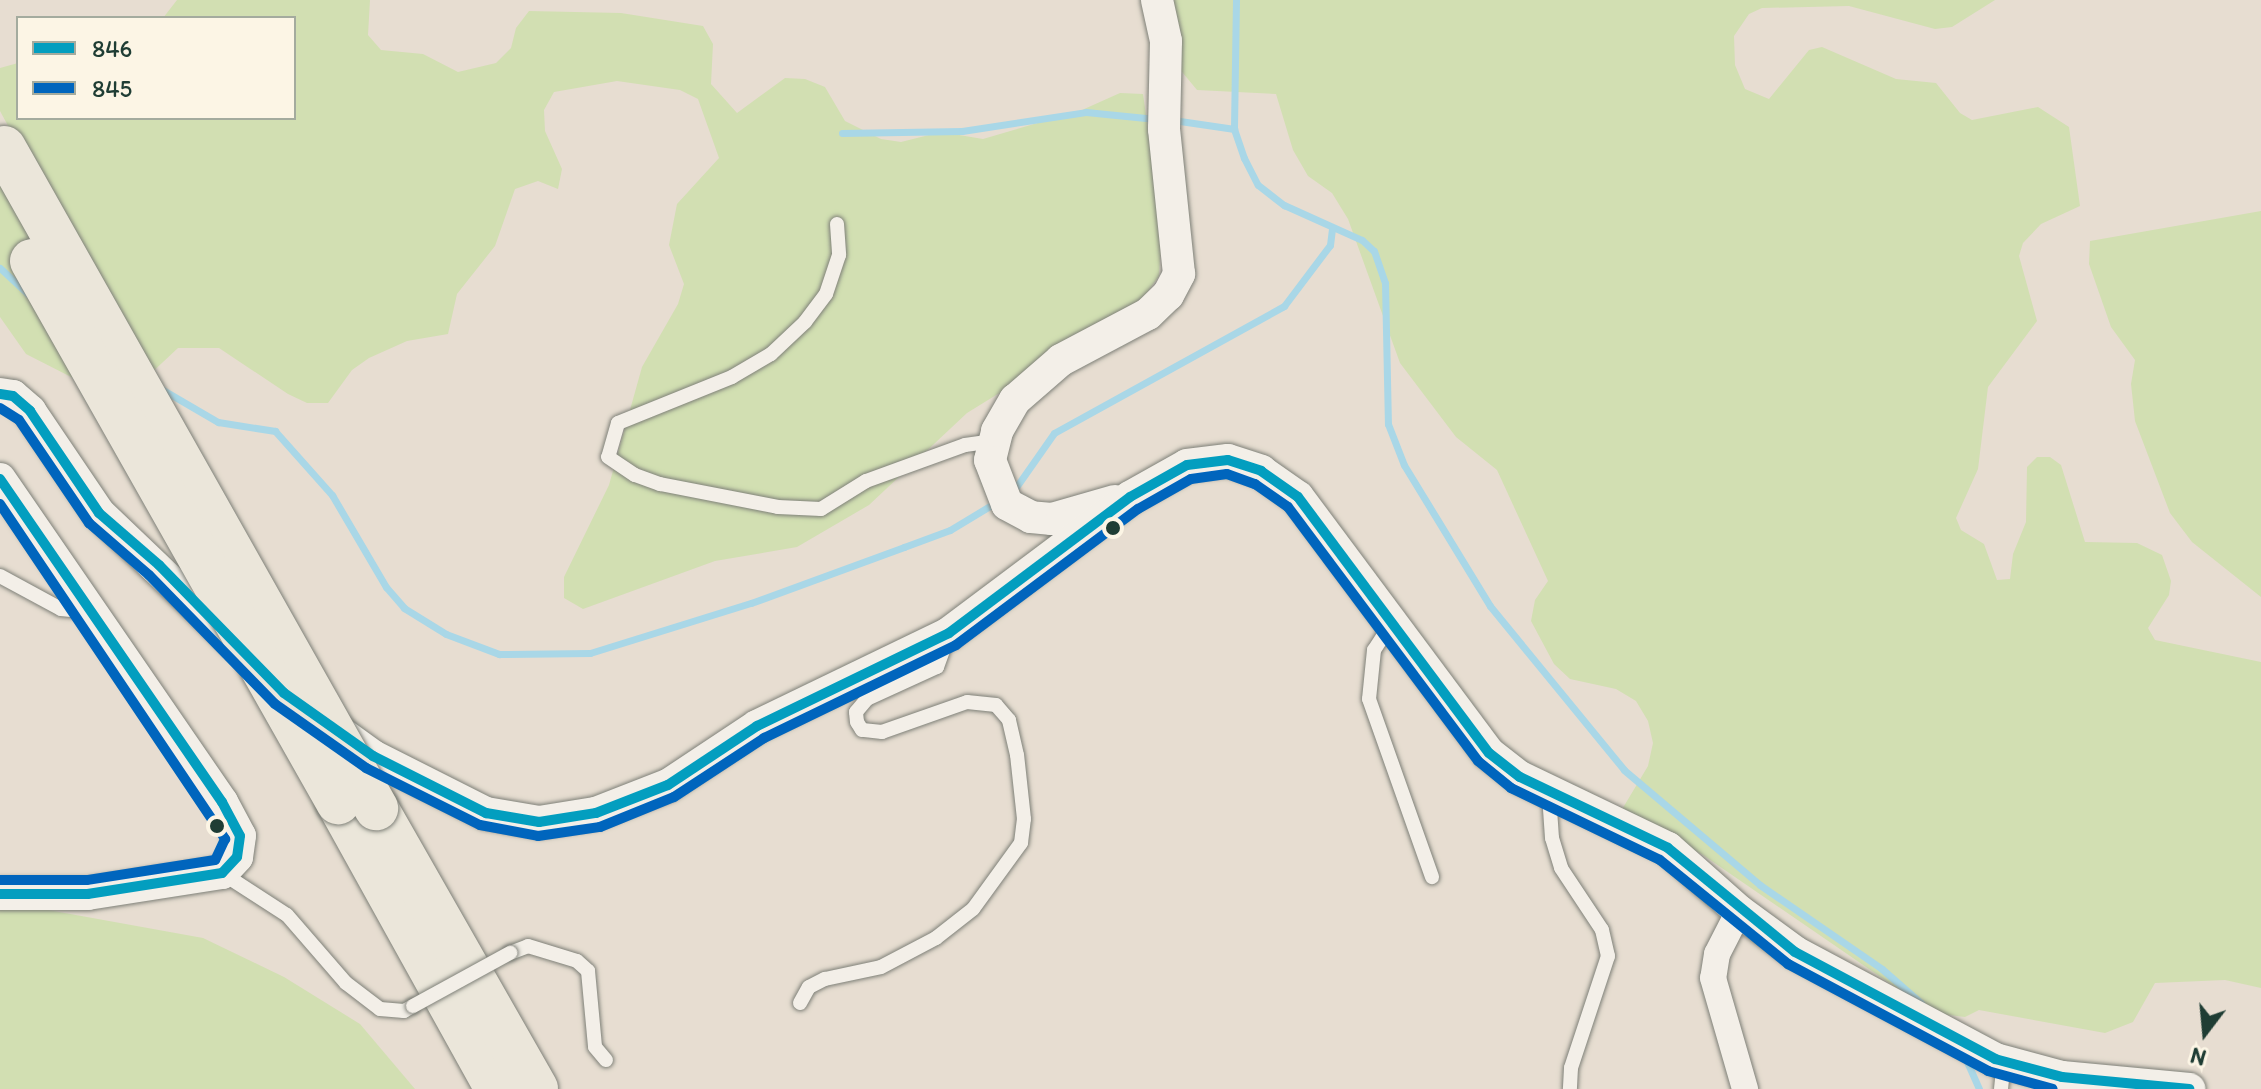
<!DOCTYPE html>
<html>
<head>
<meta charset="utf-8">
<style>
  body { margin:0 }
  #map { position:relative; width:2261px; height:1089px; overflow:hidden; background:#e7ddd1; font-family:Itim,sans-serif }
  div>[style] { position:absolute }
  [style*='--x'] { left:calc(var(--x)*1px); top:calc(var(--y)*1px); width:calc(var(--w)*1px); rotate:calc(var(--a)*1deg) }
  .green>* { inset:0; background:#d2dfb2 }
  .stream>* { height:7px; margin:-3.5px; padding:0 3.5px; transform-origin:3.5px; border-radius:3.5px; background:#a9d7e7 }
  .roads { filter:drop-shadow(0 0 2px #7e8078) drop-shadow(0 0 2px #7e8078) }
  .service>* { height:14px; margin:-7px; padding:0 7px; transform-origin:7px; border-radius:7px; background:#f3efe8 }
  .minor>* { height:26px; margin:-13px; padding:0 13px; transform-origin:13px; border-radius:13px; background:#f3efe8 }
  .tertiary>* { height:32px; margin:-16px; padding:0 16px; transform-origin:16px; border-radius:16px; background:#f3efe8 }
  .motorway>* { height:44px; margin:-22px; padding:0 22px; transform-origin:22px; border-radius:22px; background:#ebe6da }
  .bridges { filter:drop-shadow(0 0 2px #7e8078) drop-shadow(0 0 2px #7e8078) }
  .service-bridge>* { height:14px; margin:-7px; padding:0 7px; transform-origin:7px; border-radius:7px; background:#f3efe8 }
  .motorway-bridge>* { height:44px; margin:-22px; padding:0 22px; transform-origin:22px; border-radius:22px; background:#ebe6da }
  .bus-1>* { height:10px; margin:-5px; padding:0 5px; transform-origin:5px; border-radius:5px; background:#039ebf }
  .bus-2>* { height:10px; margin:-5px; padding:0 5px; transform-origin:5px; border-radius:5px; background:#0065bd }
  .dots>* { width:22px; height:22px; translate:-50% -50%; box-sizing:border-box; border:4px solid #fcf5e5; border-radius:50% }
  span { translate:-50% -50%; white-space:nowrap; text-align:center; line-height:1.15; -webkit-text-stroke:6px #fcf5e5; paint-order:stroke }
  .legend { position:absolute; left:16px; top:16px; width:280px; height:104px; box-sizing:border-box; background:#fcf5e5; border:2px solid #a4ab9e; margin:0; padding:10px 14px; list-style:none; font-size:24px; color:#1f3d34 }
  .legend li { display:flex; align-items:center; gap:16px; height:40px }
  .legend b { width:40px; border:2px solid #a4ab9e }
  .north { position:absolute; left:2165px; top:993px; width:80px; height:80px; -webkit-text-stroke:6px #fcf5e5; paint-order:stroke; rotate:196deg; font-size:22px; font-weight:700; line-height:32px; text-align:center; color:#1f3d34 }
  .north::after { content:''; display:block; margin:auto; width:28px; height:36px; background:#1f3d34; clip-path:polygon(50% 0,100% 100%,50% 72%,0 100%) }
</style>
</head>
<body>
<div id="map">
  <div class="green">
    <i style="clip-path:polygon(177px 0,370px 0,368px 35px,381px 50px,423px 54px,458px 72px,496px 63px,511px 48px,516px 28px,529px 11px,621px 13px,703px 26px,713px 44px,711px 84px,737px 113px,785px 78px,805px 79px,825px 87px,845px 121px,881px 139px,901px 142px,941px 132px,983px 139px,1082px 110px,1120px 93px,1143px 94px,1162px 228px,1159px 276px,1135px 309px,967px 413px,869px 505px,797px 547px,715px 561px,583px 609px,564px 598px,564px 577px,609px 485px,642px 367px,678px 304px,684px 284px,669px 245px,677px 204px,719px 158px,698px 99px,680px 90px,617px 81px,554px 92px,544px 110px,545px 131px,562px 169px,558px 189px,538px 181px,515px 189px,495px 246px,457px 294px,448px 334px,407px 341px,369px 358px,352px 370px,328px 403px,307px 403px,288px 394px,219px 348px,178px 348px,147px 377px,77px 380px,26px 354px,0 317px,0 177px,19px 146px,0 111px,0 68px,18px 63px,18px 118px,294px 118px,294px 18px,163px 18px)"></i>
    <i style="clip-path:polygon(1174px 0,1995px 0,1952px 27px,1935px 29px,1849px 6px,1762px 8px,1749px 14px,1734px 36px,1735px 65px,1745px 89px,1769px 99px,1809px 50px,1822px 47px,1896px 79px,1936px 83px,1960px 113px,1972px 120px,2038px 107px,2069px 127px,2080px 206px,2041px 224px,2023px 243px,2019px 256px,2037px 321px,1988px 387px,1978px 469px,1956px 518px,1961px 530px,1984px 544px,1997px 580px,2010px 579px,2013px 554px,2026px 522px,2027px 467px,2037px 457px,2050px 457px,2061px 465px,2085px 542px,2137px 543px,2162px 555px,2171px 581px,2169px 595px,2148px 628px,2155px 640px,2261px 662px,2261px 988px,2225px 980px,2155px 983px,2133px 1022px,2105px 1033px,1979px 1010px,1965px 1017px,1933px 1013px,1703px 855px,1621px 811px,1648px 766px,1653px 743px,1648px 721px,1636px 701px,1616px 689px,1570px 679px,1554px 664px,1531px 621px,1535px 600px,1548px 581px,1497px 470px,1456px 437px,1400px 363px,1348px 219px,1332px 193px,1308px 176px,1293px 150px,1276px 94px,1197px 90px,1178px 67px)"></i>
    <i style="clip-path:polygon(2261px 211px,2261px 597px,2192px 542px,2170px 513px,2135px 421px,2131px 384px,2135px 360px,2111px 327px,2089px 264px,2090px 241px)"></i>
    <i style="clip-path:polygon(26px 906px,203px 938px,284px 977px,360px 1024px,415px 1089px,0 1089px,0 908px)"></i>
  </div>
  <div class="stream">
    <i style="--x:1236;--y:0;--w:129;--a:90.9"></i>
    <i style="--x:1234;--y:129;--w:31;--a:71"></i>
    <i style="--x:1244;--y:158;--w:30;--a:63"></i>
    <i style="--x:1258;--y:185;--w:33;--a:38"></i>
    <i style="--x:1284;--y:205;--w:85;--a:24.2"></i>
    <i style="--x:1362;--y:240;--w:16;--a:43"></i>
    <i style="--x:1374;--y:251;--w:34;--a:71"></i>
    <i style="--x:1385;--y:283;--w:141;--a:88.8"></i>
    <i style="--x:1388;--y:424;--w:44;--a:68.7"></i>
    <i style="--x:1404;--y:465;--w:165;--a:58.6"></i>
    <i style="--x:1490;--y:606;--w:212;--a:50.7"></i>
    <i style="--x:1624;--y:770;--w:178;--a:40.2"></i>
    <i style="--x:1760;--y:885;--w:148;--a:34.5"></i>
    <i style="--x:1882;--y:969;--w:52;--a:41.1"></i>
    <i style="--x:1173;--y:120;--w:62;--a:8.4"></i>
    <i style="--x:842;--y:133;--w:120;--a:-1"></i>
    <i style="--x:962;--y:131;--w:125;--a:-8.7"></i>
    <i style="--x:1086;--y:112;--w:70;--a:5.7"></i>
    <i style="--x:0;--y:268;--w:40;--a:43"></i>
    <i style="--x:163;--y:390;--w:64;--a:30.2"></i>
    <i style="--x:218;--y:422;--w:58;--a:9"></i>
    <i style="--x:275;--y:431;--w:86;--a:48.3"></i>
    <i style="--x:332;--y:495;--w:107;--a:59.6"></i>
    <i style="--x:386;--y:587;--w:28;--a:49"></i>
    <i style="--x:404;--y:608;--w:49;--a:31.8"></i>
    <i style="--x:446;--y:634;--w:57;--a:20.7"></i>
    <i style="--x:499;--y:654;--w:91;--a:-0.6"></i>
    <i style="--x:590;--y:653;--w:169;--a:-17.3"></i>
    <i style="--x:751;--y:603;--w:163;--a:-20.1"></i>
    <i style="--x:904;--y:547;--w:49;--a:-20.3"></i>
    <i style="--x:950;--y:530;--w:56;--a:-31.1"></i>
    <i style="--x:1012;--y:493;--w:73;--a:-55"></i>
    <i style="--x:1054;--y:433;--w:263;--a:-28.9"></i>
    <i style="--x:1284;--y:306;--w:76;--a:-53"></i>
    <i style="--x:1330;--y:245;--w:17;--a:-83"></i>
    <i style="--x:1964;--y:1055;--w:37;--a:66"></i>
  </div>
  <div class="roads">
    <div class="service">
      <i style="--x:837;--y:224;--w:31;--a:86"></i>
      <i style="--x:839;--y:255;--w:41;--a:108.4"></i>
      <i style="--x:826;--y:294;--w:35;--a:127"></i>
      <i style="--x:805;--y:322;--w:47;--a:136.7"></i>
      <i style="--x:771;--y:354;--w:45;--a:149.5"></i>
      <i style="--x:732;--y:377;--w:123;--a:158"></i>
      <i style="--x:618;--y:423;--w:35;--a:106"></i>
      <i style="--x:608;--y:457;--w:32;--a:34"></i>
      <i style="--x:635;--y:475;--w:27;--a:20"></i>
      <i style="--x:660;--y:484;--w:120;--a:11"></i>
      <i style="--x:778;--y:507;--w:43;--a:2.7"></i>
      <i style="--x:821;--y:509;--w:53;--a:-31.9"></i>
      <i style="--x:866;--y:481;--w:105;--a:-20"></i>
      <i style="--x:965;--y:445;--w:29;--a:-8"></i>
      <i style="--x:0;--y:576;--w:69;--a:28.4"></i>
      <i style="--x:61;--y:609;--w:30;--a:6"></i>
      <i style="--x:1391;--y:624;--w:31;--a:123"></i>
      <i style="--x:1374;--y:650;--w:49;--a:95.8"></i>
      <i style="--x:1369;--y:699;--w:189;--a:70.5"></i>
      <i style="--x:1549;--y:795;--w:43;--a:86"></i>
      <i style="--x:1552;--y:838;--w:31;--a:73"></i>
      <i style="--x:1561;--y:868;--w:74;--a:56.5"></i>
      <i style="--x:1602;--y:930;--w:27;--a:77"></i>
      <i style="--x:1608;--y:956;--w:118;--a:108.3"></i>
      <i style="--x:1571;--y:1068;--w:21;--a:93"></i>
      <i style="--x:222;--y:873;--w:77;--a:32.9"></i>
      <i style="--x:287;--y:915;--w:90;--a:49.1"></i>
      <i style="--x:346;--y:983;--w:43;--a:37.4"></i>
      <i style="--x:380;--y:1009;--w:24;--a:5"></i>
      <i style="--x:404;--y:1011;--w:10;--a:-29"></i>
      <i style="--x:510;--y:953;--w:19;--a:-21"></i>
      <i style="--x:528;--y:946;--w:51;--a:17"></i>
      <i style="--x:577;--y:961;--w:15;--a:42"></i>
      <i style="--x:588;--y:971;--w:76;--a:84.7"></i>
      <i style="--x:595;--y:1047;--w:17;--a:50"></i>
      <i style="--x:800;--y:1003;--w:18;--a:-61"></i>
      <i style="--x:809;--y:987;--w:18;--a:-27"></i>
      <i style="--x:825;--y:979;--w:57;--a:-12.1"></i>
      <i style="--x:881;--y:967;--w:62;--a:-27.8"></i>
      <i style="--x:936;--y:938;--w:47;--a:-38.1"></i>
      <i style="--x:973;--y:909;--w:82;--a:-54"></i>
      <i style="--x:1021;--y:843;--w:24;--a:-83"></i>
      <i style="--x:1024;--y:819;--w:64;--a:-96.2"></i>
      <i style="--x:1017;--y:755;--w:36;--a:-103"></i>
      <i style="--x:1009;--y:720;--w:20;--a:-131"></i>
      <i style="--x:996;--y:705;--w:29;--a:-174"></i>
      <i style="--x:967;--y:702;--w:90;--a:160.6"></i>
      <i style="--x:882;--y:732;--w:20;--a:-174"></i>
      <i style="--x:862;--y:730;--w:9;--a:-122"></i>
      <i style="--x:857;--y:722;--w:10;--a:-96"></i>
      <i style="--x:856;--y:712;--w:17;--a:-50"></i>
      <i style="--x:867;--y:699;--w:77;--a:-24.6"></i>
      <i style="--x:937;--y:667;--w:32;--a:-70"></i>
      <i style="--x:2001;--y:1089;--w:27;--a:-84"></i>
    </div>
    <div class="minor">
      <i style="--x:1739;--y:911;--w:48;--a:117.1"></i>
      <i style="--x:1717;--y:954;--w:24;--a:99"></i>
      <i style="--x:1713;--y:978;--w:116;--a:73.9"></i>
    </div>
    <div class="tertiary">
      <i style="--x:0;--y:394;--w:13;--a:9"></i>
      <i style="--x:13;--y:396;--w:23;--a:41"></i>
      <i style="--x:30;--y:411;--w:123;--a:55.9"></i>
      <i style="--x:99;--y:513;--w:188;--a:43.7"></i>
      <i style="--x:0;--y:479;--w:392;--a:55.5"></i>
      <i style="--x:222;--y:802;--w:38;--a:62"></i>
      <i style="--x:240;--y:836;--w:21;--a:98"></i>
      <i style="--x:237;--y:857;--w:22;--a:133"></i>
      <i style="--x:222;--y:873;--w:136;--a:171.1"></i>
      <i style="--x:88;--y:894;--w:88;--a:180"></i>
      <i style="--x:1115;--y:501;--w:66;--a:164.1"></i>
      <i style="--x:1052;--y:519;--w:21;--a:-175"></i>
      <i style="--x:1031;--y:517;--w:27;--a:-152"></i>
      <i style="--x:1007;--y:504;--w:47;--a:-111.1"></i>
      <i style="--x:990;--y:460;--w:30;--a:-76"></i>
      <i style="--x:997;--y:431;--w:36;--a:-60"></i>
      <i style="--x:1015;--y:400;--w:61;--a:-41"></i>
      <i style="--x:1061;--y:360;--w:98;--a:-27.9"></i>
      <i style="--x:1148;--y:314;--w:28;--a:-44"></i>
      <i style="--x:1168;--y:295;--w:24;--a:-62"></i>
      <i style="--x:1179;--y:274;--w:146;--a:-95.9"></i>
      <i style="--x:1164;--y:129;--w:88;--a:-88.7"></i>
      <i style="--x:1166;--y:41;--w:42;--a:-102.4"></i>
      <i style="--x:337;--y:730;--w:44;--a:35.8"></i>
      <i style="--x:373;--y:756;--w:127;--a:26.8"></i>
      <i style="--x:486;--y:813;--w:54;--a:9.6"></i>
      <i style="--x:539;--y:822;--w:58;--a:-9"></i>
      <i style="--x:596;--y:813;--w:77;--a:-21.3"></i>
      <i style="--x:668;--y:785;--w:107;--a:-33.5"></i>
      <i style="--x:757;--y:726;--w:213;--a:-25.8"></i>
      <i style="--x:949;--y:633;--w:226;--a:-36.9"></i>
      <i style="--x:1130;--y:497;--w:65;--a:-29.3"></i>
      <i style="--x:1187;--y:465;--w:41;--a:-7"></i>
      <i style="--x:1228;--y:460;--w:35;--a:18"></i>
      <i style="--x:1261;--y:471;--w:45;--a:35.1"></i>
      <i style="--x:1298;--y:497;--w:319;--a:53.3"></i>
      <i style="--x:1489;--y:753;--w:39;--a:38"></i>
      <i style="--x:1520;--y:777;--w:164;--a:25.6"></i>
      <i style="--x:1668;--y:848;--w:95;--a:41.6"></i>
      <i style="--x:1739;--y:911;--w:69;--a:36.2"></i>
      <i style="--x:1795;--y:952;--w:227;--a:28.1"></i>
      <i style="--x:1995;--y:1059;--w:69;--a:15"></i>
      <i style="--x:2062;--y:1077;--w:128;--a:5.4"></i>
    </div>
    <div class="motorway">
      <i style="--x:338;--y:802;--w:328;--a:61"></i>
      <i style="--x:376;--y:808;--w:323;--a:60.3"></i>
    </div>
  </div>
  <div class="bridges">
    <div class="service-bridge">
      <i style="--x:413;--y:1006;--w:111;--a:-28.7"></i>
    </div>
    <div class="motorway-bridge">
      <i style="--x:4;--y:148;--w:758;--a:60.59"></i>
      <i style="--x:32;--y:261;--w:622;--a:60.51"></i>
    </div>
  </div>
  <div class="bus-1">
    <i style="--x:0;--y:394;--w:13;--a:9"></i>
    <i style="--x:13;--y:396;--w:23;--a:41"></i>
    <i style="--x:30;--y:411;--w:123;--a:55.9"></i>
    <i style="--x:99;--y:513;--w:79;--a:40.9"></i>
    <i style="--x:159;--y:565;--w:179;--a:45.7"></i>
    <i style="--x:284;--y:693;--w:109;--a:35.3"></i>
    <i style="--x:373;--y:756;--w:127;--a:26.8"></i>
    <i style="--x:486;--y:813;--w:54;--a:9.6"></i>
    <i style="--x:539;--y:822;--w:58;--a:-9"></i>
    <i style="--x:596;--y:813;--w:77;--a:-21.3"></i>
    <i style="--x:668;--y:785;--w:107;--a:-33.5"></i>
    <i style="--x:757;--y:726;--w:213;--a:-25.8"></i>
    <i style="--x:949;--y:633;--w:226;--a:-36.9"></i>
    <i style="--x:1130;--y:497;--w:65;--a:-29.3"></i>
    <i style="--x:1187;--y:465;--w:41;--a:-7"></i>
    <i style="--x:1228;--y:460;--w:35;--a:18"></i>
    <i style="--x:1261;--y:471;--w:45;--a:35.1"></i>
    <i style="--x:1298;--y:497;--w:319;--a:53.3"></i>
    <i style="--x:1489;--y:753;--w:39;--a:38"></i>
    <i style="--x:1520;--y:777;--w:164;--a:25.6"></i>
    <i style="--x:1668;--y:848;--w:164;--a:39.3"></i>
    <i style="--x:1795;--y:952;--w:227;--a:28.1"></i>
    <i style="--x:1995;--y:1059;--w:69;--a:15"></i>
    <i style="--x:2062;--y:1077;--w:128;--a:5.4"></i>
    <i style="--x:0;--y:479;--w:392;--a:55.5"></i>
    <i style="--x:222;--y:802;--w:38;--a:62"></i>
    <i style="--x:240;--y:836;--w:21;--a:98"></i>
    <i style="--x:237;--y:857;--w:22;--a:133"></i>
    <i style="--x:222;--y:873;--w:136;--a:171.1"></i>
    <i style="--x:88;--y:894;--w:88;--a:180"></i>
  </div>
  <div class="bus-2">
    <i style="--x:0;--y:408;--w:22;--a:32"></i>
    <i style="--x:19;--y:420;--w:125;--a:55.8"></i>
    <i style="--x:89;--y:523;--w:79;--a:40.9"></i>
    <i style="--x:149;--y:575;--w:180;--a:45.7"></i>
    <i style="--x:275;--y:704;--w:111;--a:35.1"></i>
    <i style="--x:366;--y:768;--w:127;--a:26.6"></i>
    <i style="--x:480;--y:825;--w:59;--a:10.7"></i>
    <i style="--x:538;--y:836;--w:63;--a:-8.3"></i>
    <i style="--x:600;--y:827;--w:80;--a:-22.1"></i>
    <i style="--x:674;--y:797;--w:108;--a:-33.2"></i>
    <i style="--x:764;--y:738;--w:213;--a:-25.8"></i>
    <i style="--x:956;--y:645;--w:227;--a:-36.8"></i>
    <i style="--x:1138;--y:509;--w:61;--a:-29.5"></i>
    <i style="--x:1191;--y:479;--w:36;--a:-8"></i>
    <i style="--x:1227;--y:474;--w:30;--a:20"></i>
    <i style="--x:1255;--y:484;--w:40;--a:34.9"></i>
    <i style="--x:1288;--y:507;--w:317;--a:53.2"></i>
    <i style="--x:1478;--y:761;--w:43;--a:39.3"></i>
    <i style="--x:1511;--y:788;--w:165;--a:25.8"></i>
    <i style="--x:1660;--y:860;--w:165;--a:39.1"></i>
    <i style="--x:1788;--y:964;--w:227;--a:28.1"></i>
    <i style="--x:1988;--y:1071;--w:67;--a:15.5"></i>
    <i style="--x:0;--y:504;--w:404;--a:56.1"></i>
    <i style="--x:225;--y:839;--w:23;--a:115"></i>
    <i style="--x:215;--y:860;--w:130;--a:171.1"></i>
    <i style="--x:87;--y:880;--w:87;--a:180"></i>
  </div>
  <div class="dots">
    <i style="left:1113px;top:528px;background:#1f3d34"></i>
    <i style="left:217px;top:826px;background:#1f3d34"></i>
  </div>
  <ul class="legend">
  <li><b style="height:10px;background:#039ebf"></b>846</li>
  <li><b style="height:10px;background:#0065bd"></b>845</li>
  </ul>
  <div class="north">N</div>
</div>
</body>
</html>
